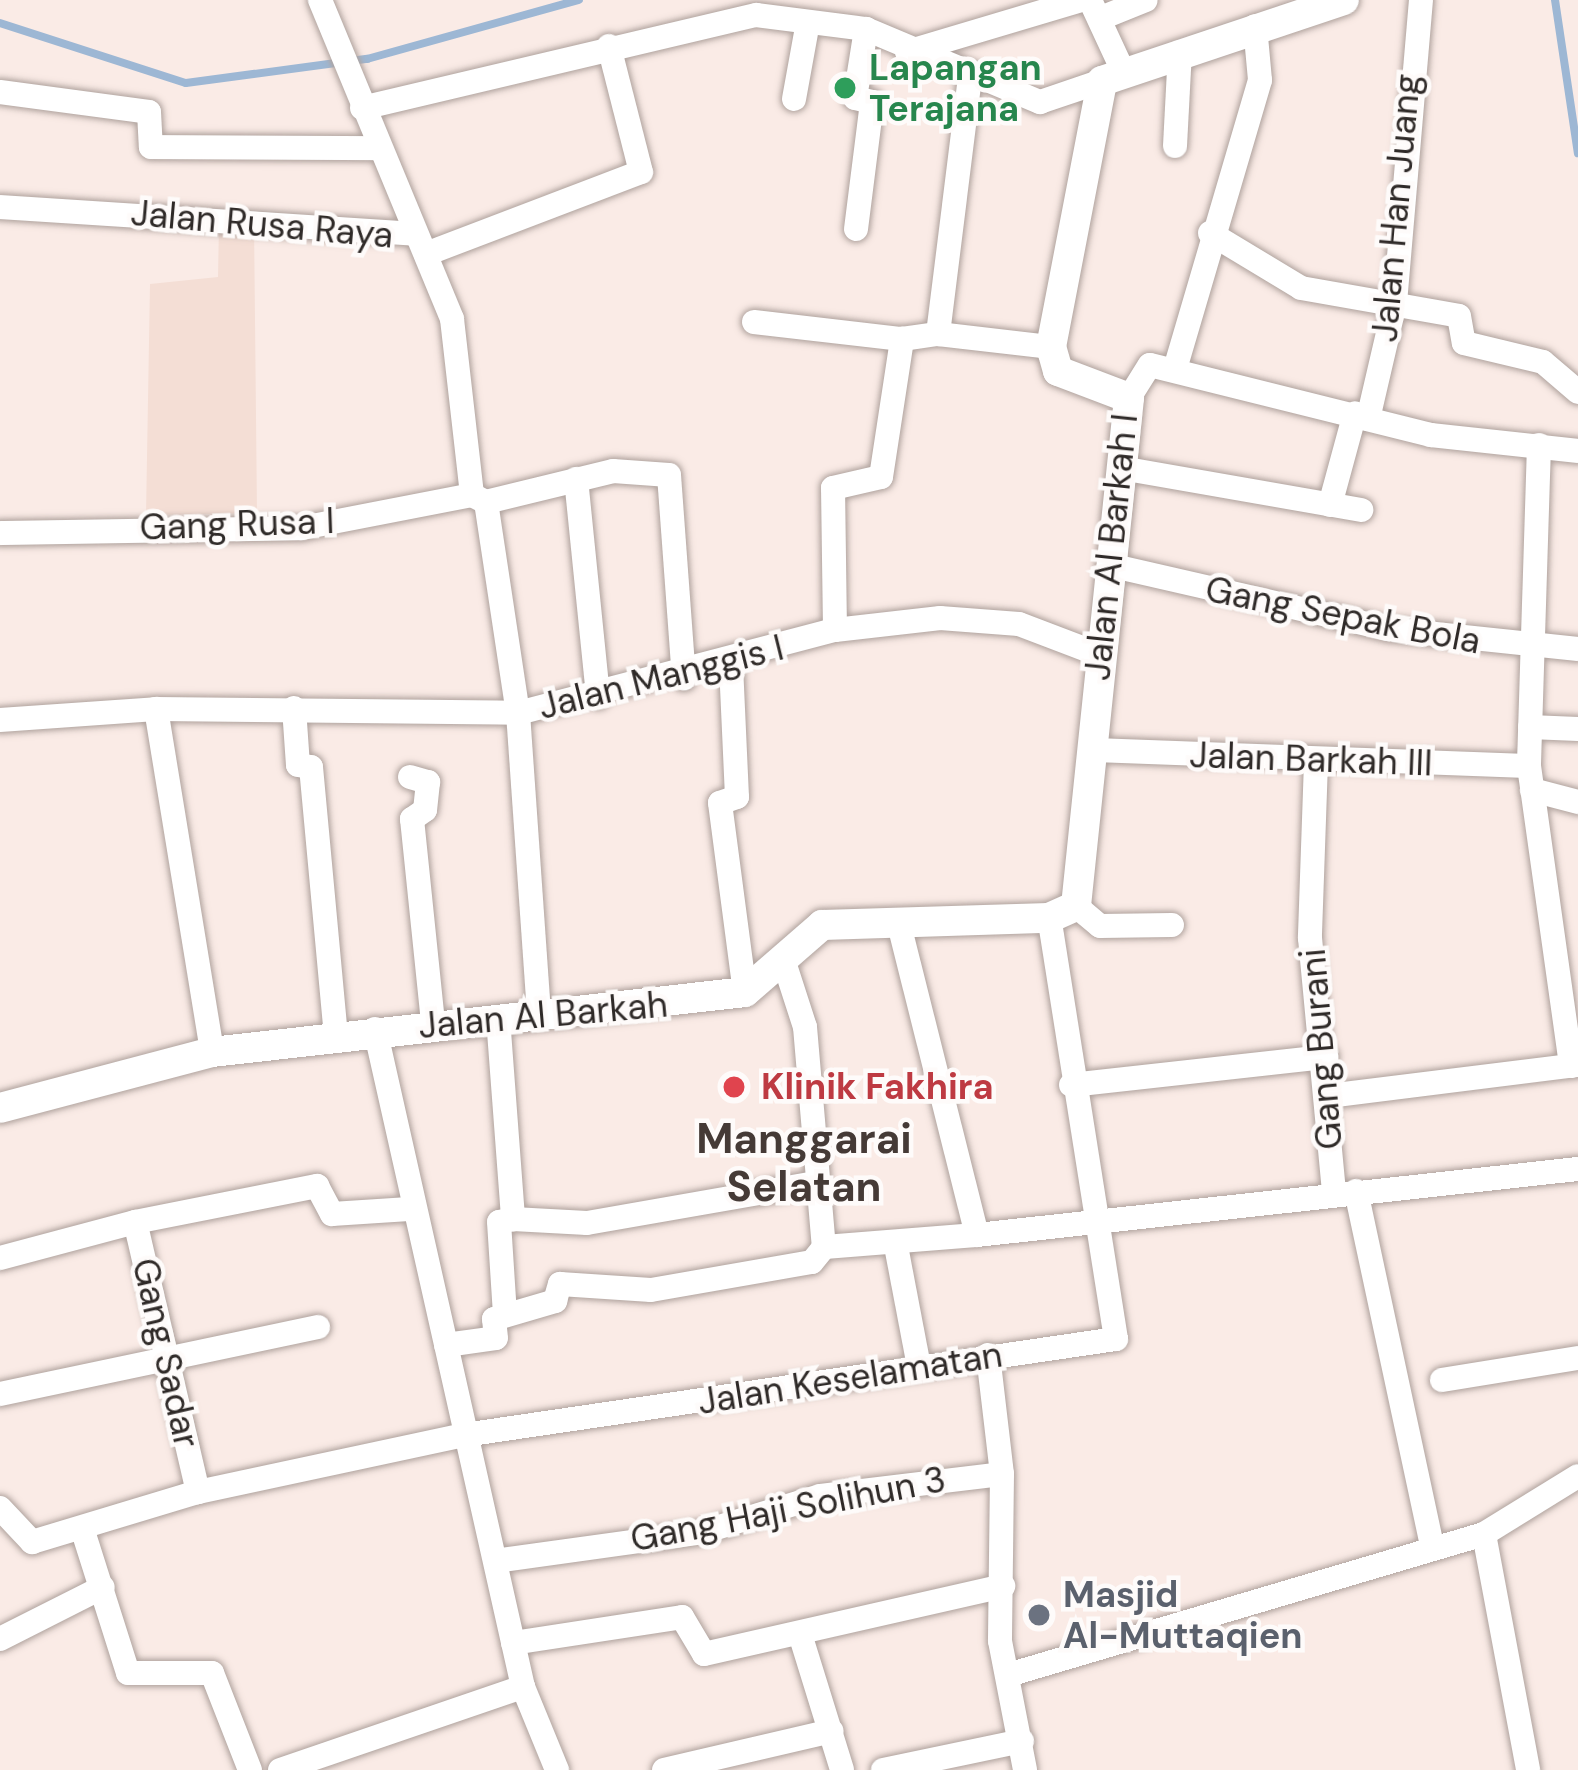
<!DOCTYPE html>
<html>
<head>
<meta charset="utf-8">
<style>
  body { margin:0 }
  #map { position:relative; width:1578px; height:1770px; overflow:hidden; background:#faebe6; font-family:"DM Sans",sans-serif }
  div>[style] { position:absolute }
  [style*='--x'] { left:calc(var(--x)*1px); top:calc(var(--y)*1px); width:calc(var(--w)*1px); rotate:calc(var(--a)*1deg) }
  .built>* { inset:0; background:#f4ded5 }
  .stream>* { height:8px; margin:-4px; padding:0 4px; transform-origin:4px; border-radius:4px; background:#9db7d4 }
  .roads { filter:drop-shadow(0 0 3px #afa29d) drop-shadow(0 0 3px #afa29d) }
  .minor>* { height:24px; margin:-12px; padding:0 12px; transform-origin:12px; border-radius:12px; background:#fff }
  .tertiary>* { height:30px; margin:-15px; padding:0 15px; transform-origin:15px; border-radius:15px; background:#fff }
  .dots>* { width:33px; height:33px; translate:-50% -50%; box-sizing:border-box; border:6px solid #fefbfa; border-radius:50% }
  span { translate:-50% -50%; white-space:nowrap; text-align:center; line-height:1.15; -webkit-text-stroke:9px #fefbfa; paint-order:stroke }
  .leisure-label { font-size:36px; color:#27864d; font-weight:700 }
  .left { translate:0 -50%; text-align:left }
  .street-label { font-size:36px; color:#2f2a28 }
  .health-label { font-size:36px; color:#be3a42; font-weight:700 }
  .worship-label { font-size:36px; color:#5b616d; font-weight:700 }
  .quarter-label { font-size:42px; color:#453a36; font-weight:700 }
</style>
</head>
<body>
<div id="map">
  <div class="built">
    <i style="clip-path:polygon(254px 222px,257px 513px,146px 515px,150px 284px,218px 277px,219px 224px)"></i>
  </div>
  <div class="stream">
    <i style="--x:1555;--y:0;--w:155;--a:81.5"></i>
    <i style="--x:0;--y:23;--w:195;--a:17.9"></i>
    <i style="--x:186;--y:83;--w:183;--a:-7.6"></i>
    <i style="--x:367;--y:59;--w:220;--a:-15.6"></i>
  </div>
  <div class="roads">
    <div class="minor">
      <i style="--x:320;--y:0;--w:345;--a:67.5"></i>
      <i style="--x:452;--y:319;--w:177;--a:83.5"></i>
      <i style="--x:1090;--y:0;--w:78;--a:65.1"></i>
      <i style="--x:1101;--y:18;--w:48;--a:-21.8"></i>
      <i style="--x:907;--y:52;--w:182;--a:-16.6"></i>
      <i style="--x:0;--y:92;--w:150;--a:7.6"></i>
      <i style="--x:149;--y:112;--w:35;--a:87"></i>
      <i style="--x:151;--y:147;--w:229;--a:0.3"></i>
      <i style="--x:794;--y:99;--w:78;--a:-79.7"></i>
      <i style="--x:362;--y:108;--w:405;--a:-13.3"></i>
      <i style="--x:756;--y:15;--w:111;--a:7.3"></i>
      <i style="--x:866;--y:29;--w:189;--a:22.8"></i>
      <i style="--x:1040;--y:102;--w:65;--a:-18.7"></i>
      <i style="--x:1175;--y:146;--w:94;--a:-87"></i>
      <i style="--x:0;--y:207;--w:416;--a:3.7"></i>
      <i style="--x:856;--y:229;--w:128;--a:-82.8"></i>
      <i style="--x:872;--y:102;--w:17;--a:-167"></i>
      <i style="--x:855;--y:98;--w:70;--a:-80.9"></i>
      <i style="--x:1210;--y:233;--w:106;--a:31.1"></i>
      <i style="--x:1301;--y:288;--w:160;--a:10"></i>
      <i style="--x:1459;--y:316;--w:27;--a:80"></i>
      <i style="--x:1464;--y:343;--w:81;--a:13.5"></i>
      <i style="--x:1543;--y:362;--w:46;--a:40.6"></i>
      <i style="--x:426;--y:254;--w:230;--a:-20.9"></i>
      <i style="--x:641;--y:172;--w:130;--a:-104.3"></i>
      <i style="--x:754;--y:322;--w:149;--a:6.6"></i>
      <i style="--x:938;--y:334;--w:114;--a:6.6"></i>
      <i style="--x:1175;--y:369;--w:301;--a:-73.6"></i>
      <i style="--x:1260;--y:80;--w:54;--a:-95.3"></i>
      <i style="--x:1129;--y:398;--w:39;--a:-58"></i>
      <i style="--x:1150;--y:365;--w:290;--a:14"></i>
      <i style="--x:1431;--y:435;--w:148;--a:6.2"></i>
      <i style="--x:1368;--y:419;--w:119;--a:-76.9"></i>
      <i style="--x:1395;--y:303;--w:304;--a:-85.1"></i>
      <i style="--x:1539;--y:445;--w:321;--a:91.8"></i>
      <i style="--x:1529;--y:766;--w:303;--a:82"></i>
      <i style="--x:1121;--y:468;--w:244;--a:9.9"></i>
      <i style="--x:576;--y:479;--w:219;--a:84.2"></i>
      <i style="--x:472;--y:495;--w:16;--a:27"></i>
      <i style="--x:486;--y:502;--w:213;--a:81.4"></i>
      <i style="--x:518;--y:713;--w:305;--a:86"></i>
      <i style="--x:486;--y:502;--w:131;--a:-13.7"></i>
      <i style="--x:613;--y:471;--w:56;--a:4.1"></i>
      <i style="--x:669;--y:475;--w:204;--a:85.8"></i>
      <i style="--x:1330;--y:505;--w:95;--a:-74.8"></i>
      <i style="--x:0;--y:533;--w:302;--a:-0.9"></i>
      <i style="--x:302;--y:528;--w:173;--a:-11"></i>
      <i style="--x:1109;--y:565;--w:286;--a:12.9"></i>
      <i style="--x:1388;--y:629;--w:191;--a:6"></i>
      <i style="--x:835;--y:630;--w:142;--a:-90.8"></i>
      <i style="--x:833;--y:488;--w:49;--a:-12.9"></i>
      <i style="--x:881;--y:477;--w:140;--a:-81.3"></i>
      <i style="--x:902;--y:339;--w:36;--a:-8"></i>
      <i style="--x:938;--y:334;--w:258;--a:-82.9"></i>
      <i style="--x:731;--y:665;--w:132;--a:87.4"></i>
      <i style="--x:737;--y:797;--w:18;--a:161"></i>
      <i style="--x:720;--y:803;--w:191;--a:82.5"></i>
      <i style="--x:294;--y:708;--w:57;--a:86"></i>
      <i style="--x:298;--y:765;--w:13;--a:9"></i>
      <i style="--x:311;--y:767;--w:269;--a:84.7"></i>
      <i style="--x:156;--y:709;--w:348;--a:80.7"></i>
      <i style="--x:0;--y:720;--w:156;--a:-4"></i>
      <i style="--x:156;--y:709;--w:362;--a:0.6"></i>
      <i style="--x:518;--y:713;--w:328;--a:-14.7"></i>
      <i style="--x:835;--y:630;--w:106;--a:-6.5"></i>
      <i style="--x:940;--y:618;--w:79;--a:4.3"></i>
      <i style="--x:1019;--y:624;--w:85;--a:20.8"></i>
      <i style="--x:1530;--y:727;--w:48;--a:2.4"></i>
      <i style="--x:1093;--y:750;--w:436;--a:2.1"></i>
      <i style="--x:1316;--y:762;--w:176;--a:92"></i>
      <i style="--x:1310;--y:938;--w:256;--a:84.6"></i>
      <i style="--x:410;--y:777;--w:19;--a:16"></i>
      <i style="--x:428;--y:782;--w:28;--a:96"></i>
      <i style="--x:425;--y:810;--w:16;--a:145"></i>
      <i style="--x:412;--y:819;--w:205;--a:84.1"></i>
      <i style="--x:1532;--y:790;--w:48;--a:14.6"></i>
      <i style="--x:1076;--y:906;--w:31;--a:40"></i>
      <i style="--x:1100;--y:926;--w:72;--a:-0.8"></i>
      <i style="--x:783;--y:959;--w:71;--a:72.1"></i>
      <i style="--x:805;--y:1027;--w:221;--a:85.1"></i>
      <i style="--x:498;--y:1018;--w:202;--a:85.7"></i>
      <i style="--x:513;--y:1219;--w:14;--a:168"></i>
      <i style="--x:499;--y:1222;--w:93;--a:86.3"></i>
      <i style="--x:375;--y:1029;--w:674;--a:77.32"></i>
      <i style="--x:523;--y:1687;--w:90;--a:67.7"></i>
      <i style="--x:1071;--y:1085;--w:257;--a:-6.3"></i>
      <i style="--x:1328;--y:1096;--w:252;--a:-7.1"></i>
      <i style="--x:1356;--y:1191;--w:364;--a:77.9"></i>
      <i style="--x:513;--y:1219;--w:74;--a:3.1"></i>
      <i style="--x:587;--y:1223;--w:233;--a:-9.9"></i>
      <i style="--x:977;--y:1235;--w:605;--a:-6.27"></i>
      <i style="--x:896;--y:1246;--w:117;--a:79.2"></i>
      <i style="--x:824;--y:1247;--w:153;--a:-4.5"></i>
      <i style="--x:977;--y:1235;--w:324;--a:-104.1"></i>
      <i style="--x:0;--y:1258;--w:140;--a:-14.9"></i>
      <i style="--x:446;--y:1345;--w:50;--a:-8"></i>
      <i style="--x:496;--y:1338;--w:19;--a:-96"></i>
      <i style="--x:494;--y:1319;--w:64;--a:-16.4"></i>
      <i style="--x:555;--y:1301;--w:18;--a:-74"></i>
      <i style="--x:560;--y:1284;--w:91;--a:3.8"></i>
      <i style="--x:651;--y:1290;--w:163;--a:-9.9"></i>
      <i style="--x:812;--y:1262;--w:19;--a:-51"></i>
      <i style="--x:988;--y:1355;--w:120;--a:83.3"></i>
      <i style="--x:1002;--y:1474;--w:167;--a:90.7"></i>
      <i style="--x:1000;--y:1641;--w:131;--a:79"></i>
      <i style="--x:1442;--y:1380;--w:138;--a:-9.2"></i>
      <i style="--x:0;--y:1394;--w:325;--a:-11.9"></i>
      <i style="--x:198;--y:1492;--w:277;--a:-103.1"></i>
      <i style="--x:135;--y:1222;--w:186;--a:-11.2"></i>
      <i style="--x:317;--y:1186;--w:32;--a:62"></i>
      <i style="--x:332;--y:1214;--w:77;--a:-3.7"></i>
      <i style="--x:0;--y:1508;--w:47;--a:46.7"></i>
      <i style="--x:32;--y:1542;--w:173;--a:-16.8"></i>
      <i style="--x:198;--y:1492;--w:272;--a:-12.1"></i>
      <i style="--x:464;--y:1435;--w:659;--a:-8.38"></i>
      <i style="--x:1116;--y:1339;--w:426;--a:-99"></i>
      <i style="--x:82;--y:1528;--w:152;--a:72.4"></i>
      <i style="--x:128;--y:1673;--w:84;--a:0"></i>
      <i style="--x:212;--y:1673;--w:104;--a:68.6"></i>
      <i style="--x:1484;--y:1534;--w:240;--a:79.4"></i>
      <i style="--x:502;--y:1560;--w:203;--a:-7.9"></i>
      <i style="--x:703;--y:1532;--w:122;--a:-17.1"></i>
      <i style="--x:820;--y:1496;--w:183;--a:-6.9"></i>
      <i style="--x:800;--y:1634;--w:142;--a:72.8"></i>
      <i style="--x:0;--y:1639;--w:115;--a:-26.8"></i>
      <i style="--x:513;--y:1643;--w:171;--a:-8.7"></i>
      <i style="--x:682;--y:1617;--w:43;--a:59.3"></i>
      <i style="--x:704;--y:1654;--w:307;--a:-12.8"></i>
      <i style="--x:1008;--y:1675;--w:496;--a:-16.5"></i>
      <i style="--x:1484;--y:1534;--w:110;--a:-31.7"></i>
      <i style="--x:280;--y:1770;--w:257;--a:-18.9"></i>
      <i style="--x:664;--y:1770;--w:172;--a:-13.1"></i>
      <i style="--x:883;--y:1770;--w:142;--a:-11.8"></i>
    </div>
    <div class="tertiary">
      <i style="--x:0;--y:1108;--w:219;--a:-14.8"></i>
      <i style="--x:212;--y:1052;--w:536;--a:-6.42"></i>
      <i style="--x:745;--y:992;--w:102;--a:-41"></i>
      <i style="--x:822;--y:925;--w:227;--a:-1.8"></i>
      <i style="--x:1049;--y:918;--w:30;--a:-24"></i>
      <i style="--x:1076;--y:906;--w:511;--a:-84.04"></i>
      <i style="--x:1129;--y:398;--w:76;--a:-159.2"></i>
      <i style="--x:1058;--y:371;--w:25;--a:-106"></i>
      <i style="--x:1051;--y:347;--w:271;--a:-79.1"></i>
      <i style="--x:1102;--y:81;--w:255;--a:-18.5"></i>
    </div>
  </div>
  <div class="dots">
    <i style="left:845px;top:88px;background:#2e9e5b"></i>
    <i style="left:734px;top:1087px;background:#e0444e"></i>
    <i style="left:1039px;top:1615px;background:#6b7280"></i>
  </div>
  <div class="leisure-label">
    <span class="left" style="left:869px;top:88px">Lapangan<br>Terajana</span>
  </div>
  <div class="street-label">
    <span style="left:1396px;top:208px;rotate:-85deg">Jalan Han Juang</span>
    <span style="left:262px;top:224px;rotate:5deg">Jalan Rusa Raya</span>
    <span style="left:237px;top:524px;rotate:-2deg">Gang Rusa I</span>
    <span style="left:1111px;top:547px;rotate:-84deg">Jalan Al Barkah I</span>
    <span style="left:1343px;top:615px;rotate:11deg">Gang Sepak Bola</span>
    <span style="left:661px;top:677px;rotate:-14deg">Jalan Manggis I</span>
    <span style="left:1311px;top:759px;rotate:2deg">Jalan Barkah III</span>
    <span style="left:543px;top:1015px;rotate:-5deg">Jalan Al Barkah</span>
    <span style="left:1321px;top:1049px;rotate:-95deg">Gang Burani</span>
    <span style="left:166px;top:1353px;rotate:77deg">Gang Sadar</span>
    <span style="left:850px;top:1378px;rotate:-9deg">Jalan Keselamatan</span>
    <span style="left:788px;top:1509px;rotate:-11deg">Gang Haji Solihun 3</span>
  </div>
  <div class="health-label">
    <span class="left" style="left:761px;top:1087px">Klinik Fakhira</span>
  </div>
  <div class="worship-label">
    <span class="left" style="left:1063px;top:1615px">Masjid<br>Al-Muttaqien</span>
  </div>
  <div class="quarter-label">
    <span style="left:804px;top:1163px">Manggarai<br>Selatan</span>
  </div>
</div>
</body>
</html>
